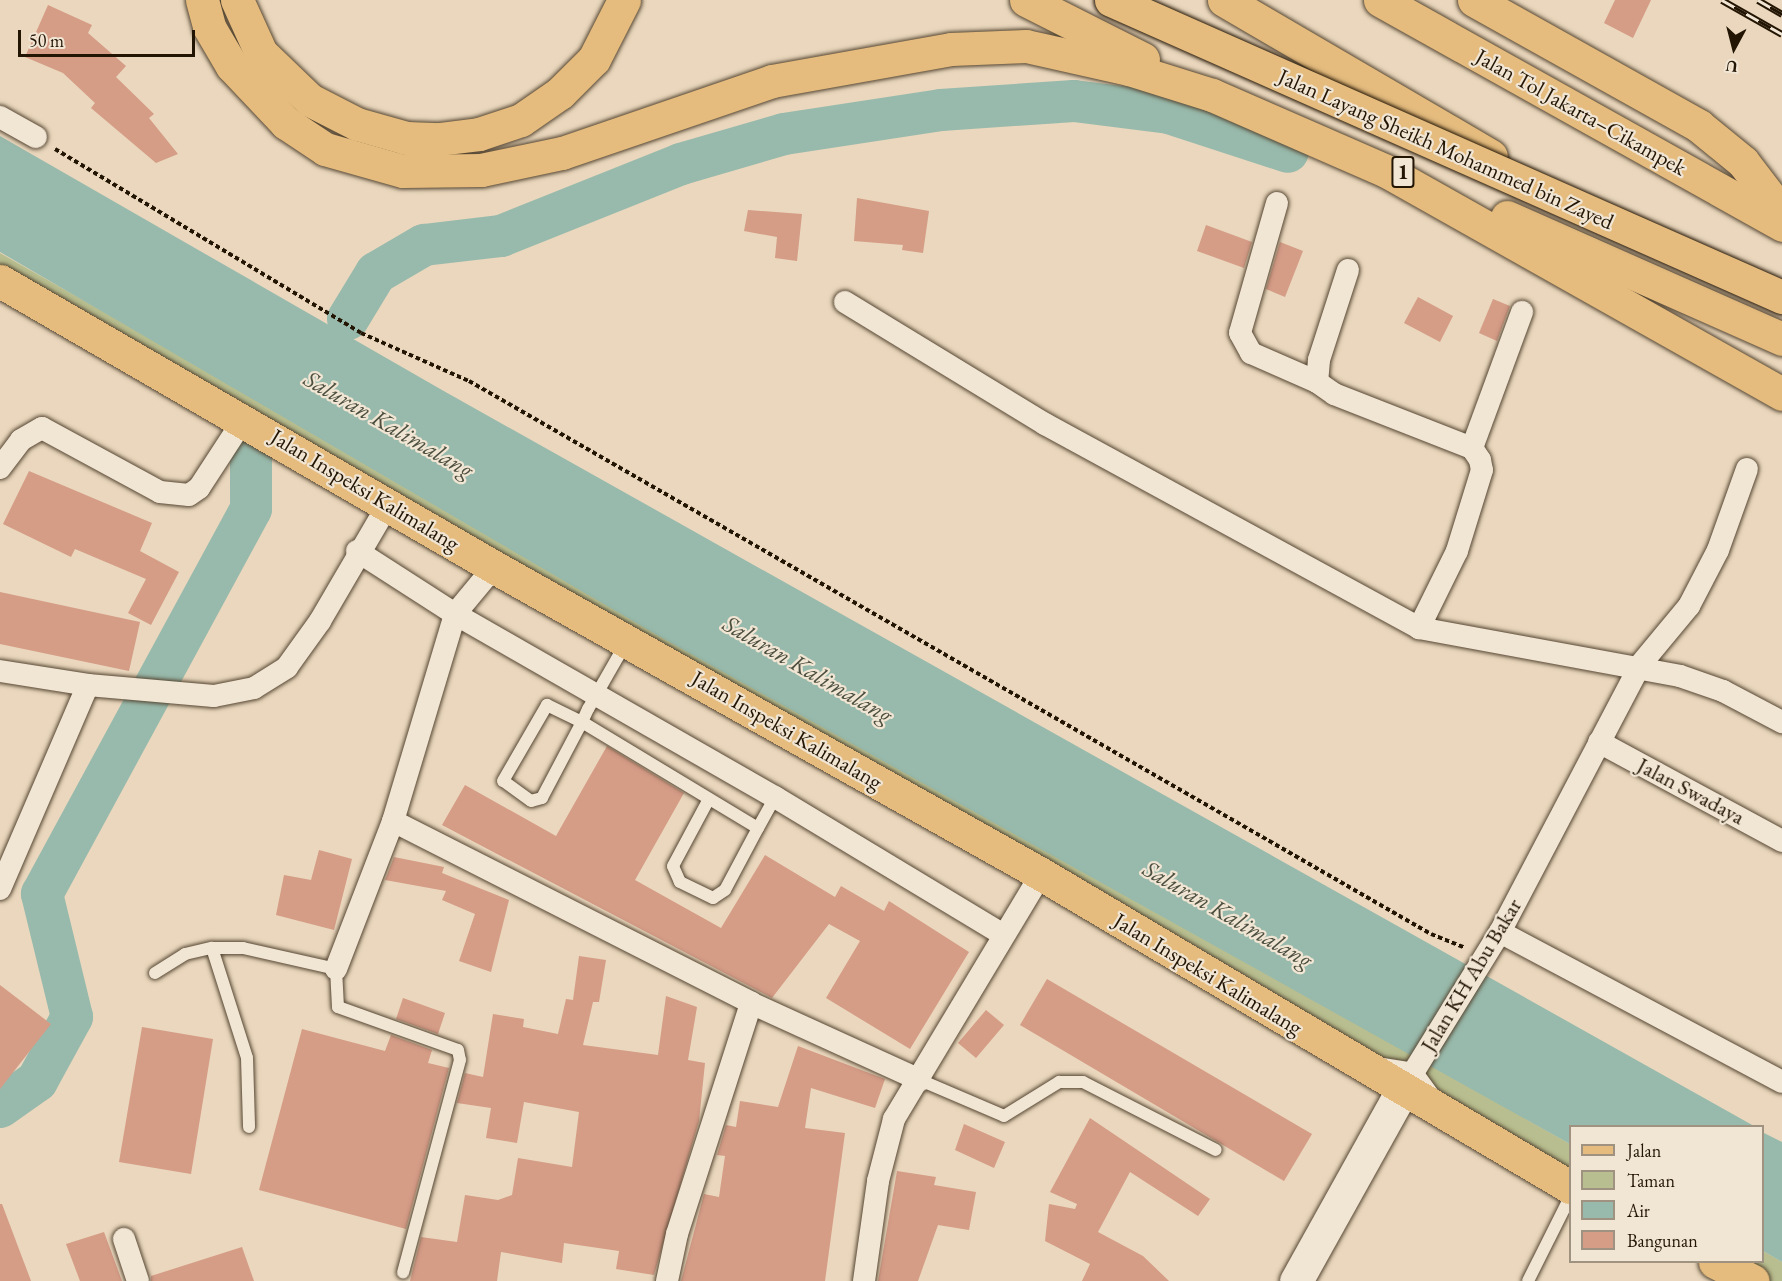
<!DOCTYPE html>
<html>
<head>
<meta charset="utf-8">
<style>
  body { margin:0 }
  #map { position:relative; width:1782px; height:1281px; overflow:hidden; background:#ead7bd; font-family:"EB Garamond",serif }
  div>[style] { position:absolute }
  [style*='--x'] { left:calc(var(--x)*1px); top:calc(var(--y)*1px); width:calc(var(--w)*1px); rotate:calc(var(--a)*1deg) }
  .green>* { inset:0; background:#b8be8f }
  .water>* { inset:0; background:#98baac }
  .river>* { height:42px; margin:-21px; padding:0 21px; transform-origin:21px; border-radius:21px; background:#98baac }
  .building>* { inset:0; background:#d59c86 }
  .path>* { height:4px; margin-top:-2px; transform-origin:0; background:repeating-linear-gradient(90deg,#231504 0 4.5px,transparent 0 7.5px) }
  .roads { filter:drop-shadow(0 0 2px #554632) drop-shadow(0 0 2px #554632) }
  .lane>* { height:12px; margin:-6px; padding:0 6px; transform-origin:6px; border-radius:6px; background:#f1e5d4 }
  .street>* { height:22px; margin:-11px; padding:0 11px; transform-origin:11px; border-radius:11px; background:#f1e5d4 }
  .secondary>* { height:33px; margin:-16.5px; padding:0 16.5px; transform-origin:16.5px; border-radius:16.5px; background:#f1e5d4 }
  .primary>* { height:33px; margin:-16.5px; padding:0 16.5px; transform-origin:16.5px; border-radius:16.5px; background:#e5bc7e }
  .highway>* { height:33px; margin:-16.5px; padding:0 16.5px; transform-origin:16.5px; border-radius:16.5px; background:#e5bc7e }
  .rail>* { height:7px; margin-top:-3.5px; transform-origin:0; background:repeating-linear-gradient(90deg,#f1e5d4 0 14px,#231504 0 28px); box-sizing:border-box; border-block:2px solid #231504 }
  .bridges { filter:drop-shadow(0 0 2px #231504) drop-shadow(0 0 2px #231504) }
  .highway-bridge>* { height:33px; margin:-16.5px; padding:0 16.5px; transform-origin:16.5px; border-radius:16.5px; background:#e5bc7e }
  span { translate:-50% -50%; white-space:nowrap; text-align:center; line-height:1.15; -webkit-text-stroke:4.5px #f1e5d4; paint-order:stroke }
  .shield-label span { padding:2px 4px; background:#f1e5d4; border:2px solid; border-radius:4px; -webkit-text-stroke-width:0 }
  .shield-label { font-size:21px; color:#231504; font-weight:700 }
  .street-label { font-size:22px; color:#231504 }
  .water-label { font-size:24px; color:#4c4f3f; font-style:italic }
  .legend { position:absolute; left:1569px; top:1125px; width:195px; height:138px; box-sizing:border-box; background:#f1e5d4; border:2px solid #9f9281; margin:0; padding:8px 10px; list-style:none; font-size:18px; color:#231504 }
  .legend li { display:flex; align-items:center; gap:12px; height:30px }
  .legend b { width:30px; border:2px solid #9f9281 }
  .north { position:absolute; left:1704px; top:18px; width:60px; height:60px; -webkit-text-stroke:4px #f1e5d4; paint-order:stroke; rotate:187deg; font-size:16px; font-weight:700; line-height:24px; text-align:center; color:#231504 }
  .north::after { content:''; display:block; margin:auto; width:21px; height:27px; background:#231504; clip-path:polygon(50% 0,100% 100%,50% 72%,0 100%) }
  .scale { position:absolute; left:18px; top:30px; width:177px; height:27px; box-sizing:border-box; border:3px solid #231504; border-top:0; padding-left:8px; font-size:18px; line-height:21px; white-space:nowrap; color:#231504; -webkit-text-stroke:4px #f1e5d4; paint-order:stroke }
</style>
</head>
<body>
<div id="map">
  <div class="green">
    <i style="clip-path:polygon(0 253px,1570px 1144px,1570px 1187px,0 281px)"></i>
    <i style="clip-path:polygon(1763px 1251px,1782px 1262px,1782px 1281px,1753px 1281px,1715px 1262px,1762px 1262px)"></i>
  </div>
  <div class="water">
    <i style="clip-path:polygon(0 136px,442px 390px,1754px 1126px,1570px 1126px,1570px 1144px,657px 635px,0 252px)"></i>
    <i style="clip-path:polygon(1762px 1132px,1782px 1142px,1782px 1262px,1763px 1251px)"></i>
  </div>
  <div class="river">
    <i style="--x:348;--y:319;--w:54;--a:-58.7"></i>
    <i style="--x:376;--y:273;--w:56;--a:-30.3"></i>
    <i style="--x:424;--y:245;--w:78;--a:-6.7"></i>
    <i style="--x:501;--y:236;--w:194;--a:-21.8"></i>
    <i style="--x:681;--y:164;--w:107;--a:-16.2"></i>
    <i style="--x:784;--y:134;--w:159;--a:-8.7"></i>
    <i style="--x:941;--y:110;--w:133;--a:-3.9"></i>
    <i style="--x:1074;--y:101;--w:96;--a:7.2"></i>
    <i style="--x:1169;--y:113;--w:125;--a:18.1"></i>
    <i style="--x:0;--y:1107;--w:45;--a:-35.1"></i>
    <i style="--x:37;--y:1081;--w:73;--a:-61.3"></i>
    <i style="--x:72;--y:1017;--w:127;--a:-103.7"></i>
    <i style="--x:42;--y:894;--w:438;--a:-61.5"></i>
    <i style="--x:251;--y:509;--w:54;--a:-90"></i>
  </div>
  <div class="building">
    <i style="clip-path:polygon(1615px 0,1651px 0,1633px 38px,1604px 23px)"></i>
    <i style="clip-path:polygon(48px 5px,92px 25px,88px 33px,126px 66px,116px 77px,154px 114px,149px 118px,178px 154px,156px 163px,91px 108px,95px 103px,63px 73px,25px 57px)"></i>
    <i style="clip-path:polygon(857px 198px,929px 211px,923px 253px,902px 250px,903px 245px,854px 241px)"></i>
    <i style="clip-path:polygon(748px 210px,802px 214px,797px 261px,775px 258px,777px 237px,744px 231px)"></i>
    <i style="clip-path:polygon(1206px 225px,1252px 242px,1244px 268px,1197px 251px)"></i>
    <i style="clip-path:polygon(1280px 242px,1303px 251px,1285px 297px,1266px 289px)"></i>
    <i style="clip-path:polygon(1418px 297px,1453px 316px,1440px 342px,1404px 323px)"></i>
    <i style="clip-path:polygon(1493px 299px,1510px 306px,1497px 341px,1479px 333px)"></i>
    <i style="clip-path:polygon(29px 471px,152px 523px,140px 551px,179px 572px,151px 625px,128px 613px,146px 579px,75px 549px,71px 557px,3px 524px)"></i>
    <i style="clip-path:polygon(0 592px,140px 622px,129px 671px,0 644px)"></i>
    <i style="clip-path:polygon(607px 746px,684px 793px,635px 880px,721px 928px,765px 855px,835px 897px,841px 886px,884px 911px,889px 901px,969px 952px,910px 1049px,826px 998px,860px 941px,829px 924px,772px 998px,442px 825px,465px 785px,556px 836px)"></i>
    <i style="clip-path:polygon(319px 850px,352px 859px,334px 930px,276px 915px,284px 875px,311px 880px)"></i>
    <i style="clip-path:polygon(394px 857px,444px 867px,442px 873px,509px 900px,491px 972px,459px 961px,475px 914px,442px 900px,446px 891px,385px 880px)"></i>
    <i style="clip-path:polygon(579px 956px,606px 960px,599px 1002px,593px 1002px,583px 1045px,658px 1055px,666px 996px,697px 1007px,688px 1060px,705px 1063px,699px 1121px,654px 1275px,616px 1269px,619px 1251px,564px 1243px,562px 1263px,501px 1252px,497px 1281px,410px 1281px,421px 1237px,457px 1242px,465px 1195px,498px 1200px,512px 1195px,518px 1158px,572px 1167px,579px 1112px,524px 1102px,517px 1143px,486px 1138px,491px 1108px,457px 1103px,465px 1073px,483px 1077px,493px 1014px,524px 1019px,523px 1027px,558px 1034px,566px 999px,573px 1000px)"></i>
    <i style="clip-path:polygon(1047px 979px,1312px 1134px,1284px 1181px,1020px 1025px)"></i>
    <i style="clip-path:polygon(0 985px,51px 1024px,0 1089px)"></i>
    <i style="clip-path:polygon(403px 998px,445px 1013px,438px 1034px,396px 1019px)"></i>
    <i style="clip-path:polygon(986px 1010px,1004px 1025px,976px 1058px,958px 1043px)"></i>
    <i style="clip-path:polygon(142px 1027px,213px 1039px,191px 1174px,119px 1162px)"></i>
    <i style="clip-path:polygon(302px 1029px,385px 1051px,391px 1035px,432px 1050px,428px 1063px,449px 1068px,406px 1229px,259px 1190px)"></i>
    <i style="clip-path:polygon(798px 1046px,885px 1079px,875px 1108px,811px 1088px,805px 1128px,845px 1133px,825px 1281px,681px 1281px,704px 1194px,719px 1197px,725px 1156px,717px 1155px,726px 1125px,736px 1127px,740px 1101px,778px 1107px)"></i>
    <i style="clip-path:polygon(1090px 1118px,1210px 1199px,1198px 1216px,1130px 1172px,1098px 1232px,1143px 1256px,1169px 1281px,1082px 1281px,1090px 1264px,1045px 1241px,1049px 1204px,1075px 1209px,1077px 1204px,1050px 1192px)"></i>
    <i style="clip-path:polygon(964px 1124px,1005px 1142px,994px 1168px,955px 1150px)"></i>
    <i style="clip-path:polygon(897px 1171px,936px 1177px,934px 1185px,976px 1192px,969px 1230px,938px 1225px,918px 1281px,878px 1281px)"></i>
    <i style="clip-path:polygon(0 1204px,2px 1204px,31px 1281px,0 1281px)"></i>
    <i style="clip-path:polygon(104px 1232px,122px 1281px,80px 1281px,66px 1244px)"></i>
    <i style="clip-path:polygon(242px 1247px,254px 1281px,151px 1281px,151px 1276px)"></i>
  </div>
  <div class="path">
    <i style="--x:55;--y:149;--w:357;--a:31"></i>
    <i style="--x:361;--y:333;--w:118;--a:24"></i>
    <i style="--x:469;--y:381;--w:1110;--a:29.89"></i>
    <i style="--x:1431;--y:934;--w:37;--a:22"></i>
  </div>
  <div class="roads">
    <div class="lane">
      <i style="--x:627;--y:641;--w:78;--a:119.8"></i>
      <i style="--x:588;--y:709;--w:14;--a:115"></i>
      <i style="--x:582;--y:722;--w:86;--a:117.8"></i>
      <i style="--x:542;--y:798;--w:11;--a:165"></i>
      <i style="--x:531;--y:801;--w:34;--a:-144"></i>
      <i style="--x:503;--y:781;--w:88;--a:-59.9"></i>
      <i style="--x:547;--y:705;--w:39;--a:26"></i>
      <i style="--x:582;--y:722;--w:205;--a:31.1"></i>
      <i style="--x:758;--y:828;--w:70;--a:118"></i>
      <i style="--x:725;--y:890;--w:14;--a:146"></i>
      <i style="--x:713;--y:898;--w:37;--a:-154"></i>
      <i style="--x:680;--y:882;--w:17;--a:-114"></i>
      <i style="--x:673;--y:866;--w:76;--a:-61.8"></i>
      <i style="--x:758;--y:828;--w:35;--a:-61"></i>
      <i style="--x:212;--y:948;--w:115;--a:72.3"></i>
      <i style="--x:247;--y:1058;--w:69;--a:88.3"></i>
      <i style="--x:155;--y:973;--w:36;--a:-32"></i>
      <i style="--x:185;--y:954;--w:28;--a:-13"></i>
      <i style="--x:212;--y:948;--w:31;--a:0"></i>
      <i style="--x:243;--y:948;--w:95;--a:12.7"></i>
      <i style="--x:336;--y:969;--w:38;--a:87"></i>
      <i style="--x:338;--y:1007;--w:127;--a:19.7"></i>
      <i style="--x:458;--y:1050;--w:10;--a:79"></i>
      <i style="--x:460;--y:1060;--w:220;--a:105"></i>
      <i style="--x:1383;--y:1064;--w:32;--a:9"></i>
      <i style="--x:1415;--y:1069;--w:32;--a:54"></i>
      <i style="--x:920;--y:1080;--w:91;--a:23.2"></i>
      <i style="--x:1004;--y:1116;--w:65;--a:-31.7"></i>
      <i style="--x:1059;--y:1082;--w:24;--a:0"></i>
      <i style="--x:1083;--y:1082;--w:149;--a:27.1"></i>
      <i style="--x:1528;--y:1281;--w:94;--a:-63.4"></i>
    </div>
    <div class="street">
      <i style="--x:0;--y:117;--w:41;--a:29.1"></i>
      <i style="--x:1277;--y:203;--w:135;--a:105.9"></i>
      <i style="--x:1240;--y:333;--w:23;--a:61"></i>
      <i style="--x:1251;--y:353;--w:72;--a:23.7"></i>
      <i style="--x:1348;--y:270;--w:95;--a:107.9"></i>
      <i style="--x:1319;--y:360;--w:22;--a:95"></i>
      <i style="--x:1317;--y:382;--w:21;--a:35"></i>
      <i style="--x:1334;--y:394;--w:148;--a:21.4"></i>
      <i style="--x:1472;--y:448;--w:14;--a:56"></i>
      <i style="--x:1480;--y:460;--w:10;--a:79"></i>
      <i style="--x:1482;--y:470;--w:85;--a:107.2"></i>
      <i style="--x:1457;--y:551;--w:86;--a:116.3"></i>
      <i style="--x:845;--y:302;--w:234;--a:31.4"></i>
      <i style="--x:1045;--y:424;--w:426;--a:28.6"></i>
      <i style="--x:1419;--y:628;--w:265;--a:10.4"></i>
      <i style="--x:1680;--y:676;--w:46;--a:19.2"></i>
      <i style="--x:1723;--y:691;--w:67;--a:27.7"></i>
      <i style="--x:1472;--y:448;--w:145;--a:-69.8"></i>
      <i style="--x:0;--y:468;--w:35;--a:-53"></i>
      <i style="--x:21;--y:440;--w:24;--a:-30"></i>
      <i style="--x:42;--y:428;--w:134;--a:28.5"></i>
      <i style="--x:160;--y:492;--w:29;--a:6"></i>
      <i style="--x:189;--y:495;--w:12;--a:-35"></i>
      <i style="--x:199;--y:488;--w:82;--a:-56.9"></i>
      <i style="--x:357;--y:551;--w:117;--a:32.7"></i>
      <i style="--x:455;--y:614;--w:369;--a:29.8"></i>
      <i style="--x:775;--y:797;--w:265;--a:31.1"></i>
      <i style="--x:0;--y:671;--w:89;--a:9"></i>
      <i style="--x:1599;--y:742;--w:208;--a:28.4"></i>
      <i style="--x:393;--y:821;--w:402;--a:26.9"></i>
      <i style="--x:0;--y:889;--w:222;--a:-66.7"></i>
      <i style="--x:88;--y:685;--w:126;--a:5"></i>
      <i style="--x:214;--y:696;--w:41;--a:-11.3"></i>
      <i style="--x:254;--y:688;--w:39;--a:-32"></i>
      <i style="--x:287;--y:667;--w:57;--a:-54.3"></i>
      <i style="--x:320;--y:621;--w:137;--a:-59.7"></i>
      <i style="--x:1500;--y:932;--w:319;--a:28"></i>
      <i style="--x:336;--y:969;--w:159;--a:-68.9"></i>
      <i style="--x:393;--y:821;--w:216;--a:-73.3"></i>
      <i style="--x:455;--y:614;--w:61;--a:-50.3"></i>
      <i style="--x:1403;--y:1089;--w:185;--a:-58.3"></i>
      <i style="--x:1500;--y:932;--w:301;--a:-62.3"></i>
      <i style="--x:1640;--y:665;--w:77;--a:-50.3"></i>
      <i style="--x:1689;--y:606;--w:63;--a:-62.6"></i>
      <i style="--x:1718;--y:550;--w:86;--a:-70.3"></i>
      <i style="--x:124;--y:1239;--w:44;--a:71.6"></i>
      <i style="--x:667;--y:1281;--w:48;--a:-78"></i>
      <i style="--x:677;--y:1234;--w:243;--a:-72.2"></i>
      <i style="--x:751;--y:1003;--w:186;--a:24.5"></i>
      <i style="--x:864;--y:1281;--w:101;--a:-82"></i>
      <i style="--x:878;--y:1181;--w:64;--a:-75.5"></i>
      <i style="--x:894;--y:1119;--w:286;--a:-59"></i>
    </div>
    <div class="secondary">
      <i style="--x:1296;--y:1281;--w:220;--a:-60.9"></i>
    </div>
    <div class="primary">
      <i style="--x:0;--y:281;--w:571;--a:30.07"></i>
      <i style="--x:494;--y:567;--w:627;--a:29.3"></i>
      <i style="--x:1041;--y:874;--w:615;--a:30.61"></i>
      <i style="--x:1715;--y:1262;--w:42;--a:26.6"></i>
    </div>
    <div class="highway">
      <i style="--x:202;--y:0;--w:28;--a:75"></i>
      <i style="--x:209;--y:27;--w:45;--a:59.5"></i>
      <i style="--x:232;--y:66;--w:79;--a:46.5"></i>
      <i style="--x:286;--y:123;--w:47;--a:33.7"></i>
      <i style="--x:325;--y:149;--w:81;--a:15.8"></i>
      <i style="--x:403;--y:171;--w:78;--a:-0.7"></i>
      <i style="--x:481;--y:170;--w:83;--a:-11.9"></i>
      <i style="--x:562;--y:153;--w:222;--a:-18.9"></i>
      <i style="--x:772;--y:81;--w:182;--a:-10.1"></i>
      <i style="--x:951;--y:49;--w:75;--a:-2.3"></i>
      <i style="--x:1026;--y:46;--w:106;--a:12.6"></i>
      <i style="--x:1129;--y:69;--w:87;--a:17.4"></i>
      <i style="--x:1212;--y:95;--w:192;--a:23.6"></i>
      <i style="--x:1388;--y:172;--w:452;--a:29.4"></i>
      <i style="--x:237;--y:0;--w:58;--a:65.6"></i>
      <i style="--x:261;--y:53;--w:68;--a:43.8"></i>
      <i style="--x:310;--y:100;--w:53;--a:27.1"></i>
      <i style="--x:357;--y:124;--w:51;--a:15.9"></i>
      <i style="--x:406;--y:138;--w:33;--a:2"></i>
      <i style="--x:439;--y:139;--w:40;--a:-7.1"></i>
      <i style="--x:479;--y:134;--w:44;--a:-18.4"></i>
      <i style="--x:521;--y:120;--w:47;--a:-34.7"></i>
      <i style="--x:560;--y:93;--w:48;--a:-45"></i>
      <i style="--x:594;--y:59;--w:66;--a:-63"></i>
      <i style="--x:1026;--y:0;--w:131;--a:26.8"></i>
      <i style="--x:1224;--y:0;--w:309;--a:30.3"></i>
      <i style="--x:1380;--y:0;--w:461;--a:29.2"></i>
      <i style="--x:1474;--y:0;--w:258;--a:29.2"></i>
      <i style="--x:1699;--y:126;--w:57;--a:39.3"></i>
      <i style="--x:1743;--y:162;--w:64;--a:52.6"></i>
      <i style="--x:1507;--y:217;--w:301;--a:23.9"></i>
    </div>
  </div>
  <div class="rail">
    <i style="--x:1722;--y:0;--w:69;--a:29.5"></i>
    <i style="--x:1758;--y:0;--w:28;--a:30"></i>
  </div>
  <div class="bridges">
    <div class="highway-bridge">
      <i style="--x:1111;--y:0;--w:734;--a:23.88"></i>
    </div>
  </div>
  <div class="shield-label">
    <span style="left:1403px;top:172px">1</span>
  </div>
  <div class="street-label">
    <span style="left:1581px;top:112px;rotate:29deg">Jalan Tol Jakarta–Cikampek</span>
    <span style="left:1446px;top:149px;rotate:24deg">Jalan Layang Sheikh Mohammed bin Zayed</span>
    <span style="left:365px;top:490px;rotate:31deg">Jalan Inspeksi Kalimalang</span>
    <span style="left:787px;top:730px;rotate:30deg">Jalan Inspeksi Kalimalang</span>
    <span style="left:1691px;top:791px;rotate:28deg">Jalan Swadaya</span>
    <span style="left:1208px;top:974px;rotate:31deg">Jalan Inspeksi Kalimalang</span>
    <span style="left:1471px;top:975px;rotate:-59deg">Jalan KH Abu Bakar</span>
  </div>
  <div class="water-label">
    <span style="left:389px;top:424px;rotate:30deg">Saluran Kalimalang</span>
    <span style="left:808px;top:669px;rotate:30deg">Saluran Kalimalang</span>
    <span style="left:1228px;top:914px;rotate:30deg">Saluran Kalimalang</span>
  </div>
  <ul class="legend">
  <li><b style="height:8px;background:#e5bc7e"></b>Jalan</li>
  <li><b style="height:16px;background:#b8be8f"></b>Taman</li>
  <li><b style="height:16px;background:#98baac"></b>Air</li>
  <li><b style="height:16px;background:#d59c86"></b>Bangunan</li>
  </ul>
  <div class="north">U</div>
  <div class="scale">50 m</div>
</div>
</body>
</html>
